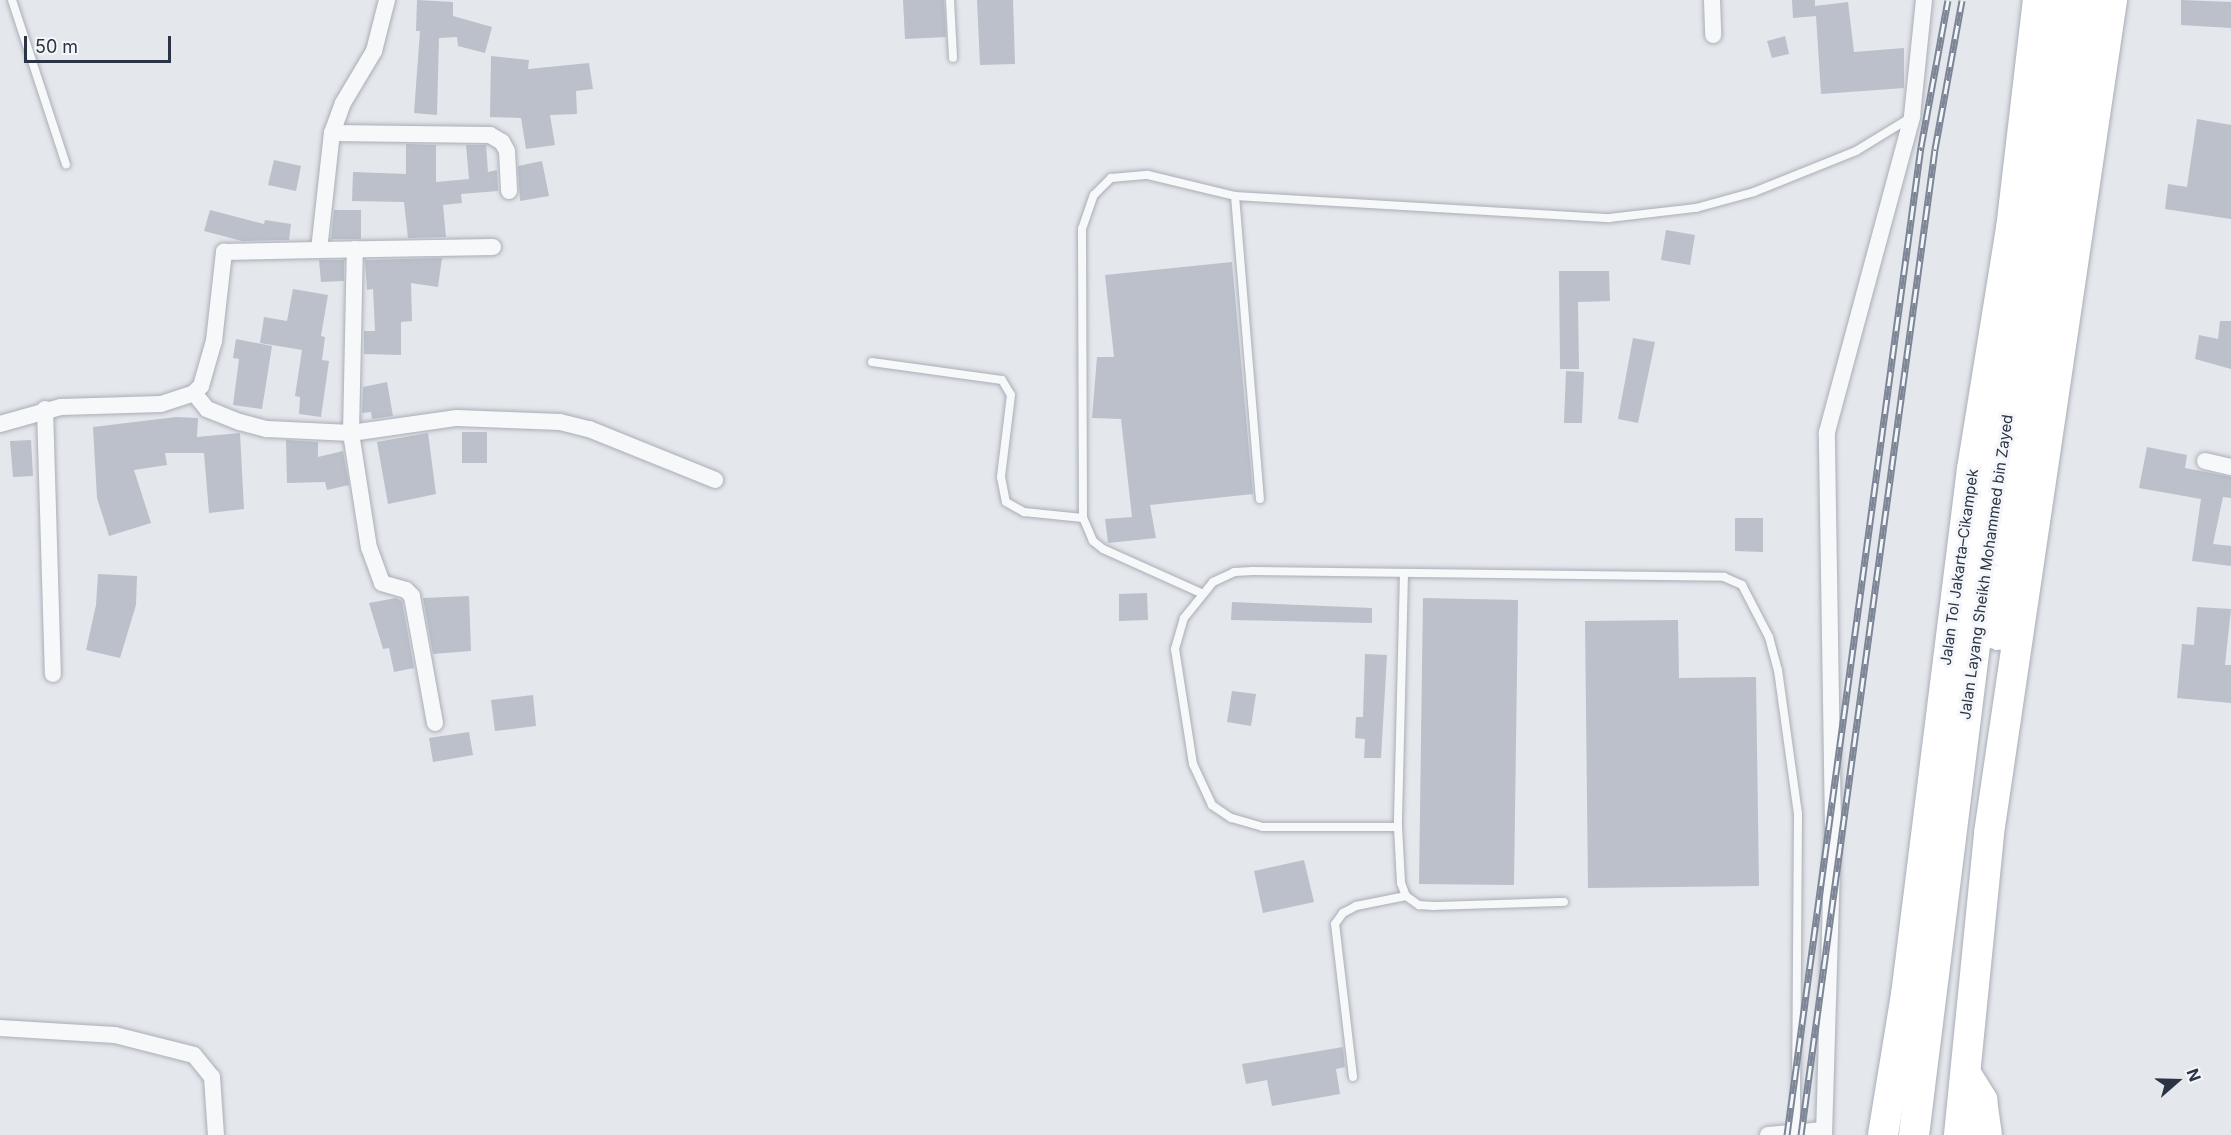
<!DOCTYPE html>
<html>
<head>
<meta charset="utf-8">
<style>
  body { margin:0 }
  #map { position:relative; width:2231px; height:1135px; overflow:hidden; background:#e4e7ec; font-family:Inter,sans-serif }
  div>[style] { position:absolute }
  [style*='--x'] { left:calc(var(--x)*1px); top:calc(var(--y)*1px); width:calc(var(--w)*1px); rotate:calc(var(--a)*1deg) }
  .building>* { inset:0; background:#bbc0ca }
  .roads { filter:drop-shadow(0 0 2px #a9aeb7) drop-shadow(0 0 2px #a9aeb7) }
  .service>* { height:8px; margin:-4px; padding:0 4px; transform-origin:4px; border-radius:4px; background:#f7f8fa }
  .minor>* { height:16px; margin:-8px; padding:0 8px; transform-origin:8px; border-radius:8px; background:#f7f8fa }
  .motorway>* { height:30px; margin:-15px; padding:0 15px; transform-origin:15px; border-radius:15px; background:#fff }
  .rail>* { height:7px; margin-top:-3.5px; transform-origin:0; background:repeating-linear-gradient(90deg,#f4f6f9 0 14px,#7d8696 0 28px); box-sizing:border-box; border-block:2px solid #7d8696 }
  span { translate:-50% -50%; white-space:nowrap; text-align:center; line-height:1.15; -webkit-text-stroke:6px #f4f6f9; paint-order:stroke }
  .street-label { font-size:15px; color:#2b3445 }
  .north { position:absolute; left:2147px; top:1051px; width:60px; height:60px; -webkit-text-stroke:4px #f4f6f9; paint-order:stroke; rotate:70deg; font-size:16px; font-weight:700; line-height:24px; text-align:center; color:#2b3445 }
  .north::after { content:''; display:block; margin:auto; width:21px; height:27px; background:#2b3445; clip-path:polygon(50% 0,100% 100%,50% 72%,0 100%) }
  .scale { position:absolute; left:24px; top:36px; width:147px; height:27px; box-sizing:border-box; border:3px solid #2b3445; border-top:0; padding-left:8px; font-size:18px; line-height:21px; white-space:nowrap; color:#2b3445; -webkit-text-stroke:4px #f4f6f9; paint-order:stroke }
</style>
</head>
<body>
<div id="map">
  <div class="building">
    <i style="clip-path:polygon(417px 0,453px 2px,453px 16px,492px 27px,485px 53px,458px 46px,457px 37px,439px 38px,437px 115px,414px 113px,420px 31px,416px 31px)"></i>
    <i style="clip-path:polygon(903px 0,944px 0,946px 37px,905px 39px)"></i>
    <i style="clip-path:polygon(977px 0,1013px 0,1015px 64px,980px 65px)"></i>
    <i style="clip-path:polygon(1792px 0,1815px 0,1815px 6px,1848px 2px,1854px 52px,1904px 48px,1904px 88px,1821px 94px,1816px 16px,1793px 18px)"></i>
    <i style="clip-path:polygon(2181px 0,2231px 2px,2231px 28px,2181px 25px)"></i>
    <i style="clip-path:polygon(1785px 36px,1789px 54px,1772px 58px,1767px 41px)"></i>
    <i style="clip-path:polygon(491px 56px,529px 60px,528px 69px,589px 63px,593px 89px,576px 91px,577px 114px,550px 115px,555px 145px,526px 149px,521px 118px,490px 117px)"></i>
    <i style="clip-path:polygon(2197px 119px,2231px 125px,2231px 219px,2165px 209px,2168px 184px,2187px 187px)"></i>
    <i style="clip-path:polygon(406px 144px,436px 145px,436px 182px,469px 179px,466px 145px,486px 145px,488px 172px,497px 170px,498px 191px,461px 194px,462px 203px,443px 205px,446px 237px,408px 238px,404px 202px,352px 201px,353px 172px,406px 174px)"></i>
    <i style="clip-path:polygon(274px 160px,301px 166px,296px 191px,268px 185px)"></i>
    <i style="clip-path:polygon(542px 161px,549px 196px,520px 201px,518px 166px)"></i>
    <i style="clip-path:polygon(210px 210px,264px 224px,265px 220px,291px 224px,289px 240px,242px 241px,204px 231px)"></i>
    <i style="clip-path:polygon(334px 210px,361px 210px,361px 239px,331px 239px)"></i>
    <i style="clip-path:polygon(1666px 230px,1695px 235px,1690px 265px,1661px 260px)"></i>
    <i style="clip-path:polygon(442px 258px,438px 287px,411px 283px,412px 321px,401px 322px,401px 355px,364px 354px,364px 331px,375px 331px,373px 289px,367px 290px,365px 260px)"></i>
    <i style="clip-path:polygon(319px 260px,344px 260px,344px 281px,321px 282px)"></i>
    <i style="clip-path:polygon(1232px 262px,1253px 494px,1150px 505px,1156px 538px,1108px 543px,1105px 519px,1132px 517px,1121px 419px,1092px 418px,1097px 357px,1114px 357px,1105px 275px)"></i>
    <i style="clip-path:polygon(1559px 271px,1609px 271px,1610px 301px,1578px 302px,1579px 369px,1560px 369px)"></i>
    <i style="clip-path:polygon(293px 289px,328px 295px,321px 336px,325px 337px,322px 360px,329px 361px,321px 417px,299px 414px,300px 397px,295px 396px,302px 350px,260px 343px,264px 317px,287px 321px)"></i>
    <i style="clip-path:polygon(2220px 321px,2231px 321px,2231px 369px,2195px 359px,2199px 335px,2218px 339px)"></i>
    <i style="clip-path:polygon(1633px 338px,1655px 342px,1638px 423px,1618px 419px)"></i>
    <i style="clip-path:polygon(236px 339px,272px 346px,262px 409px,233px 405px,239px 359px,233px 358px)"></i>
    <i style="clip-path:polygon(1566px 371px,1584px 372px,1582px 423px,1564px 423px)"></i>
    <i style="clip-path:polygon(387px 382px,393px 416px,372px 419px,371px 412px,362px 413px,363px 387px)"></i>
    <i style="clip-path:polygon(176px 417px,198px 418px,197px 437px,240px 433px,244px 509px,209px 513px,204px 453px,165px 453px,167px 465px,134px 470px,151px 523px,109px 536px,97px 498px,93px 427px)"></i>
    <i style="clip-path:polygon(462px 432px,487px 432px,487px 463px,462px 463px)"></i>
    <i style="clip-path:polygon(428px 433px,436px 494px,388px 504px,377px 442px)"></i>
    <i style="clip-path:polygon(31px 440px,33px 476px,13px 477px,10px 441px)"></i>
    <i style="clip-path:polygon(286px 440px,318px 442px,318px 457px,343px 451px,349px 485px,327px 490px,325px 482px,287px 483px)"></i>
    <i style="clip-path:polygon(2147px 447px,2187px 455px,2185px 468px,2231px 477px,2231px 498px,2223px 497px,2213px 544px,2231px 546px,2231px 566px,2192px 561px,2201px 499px,2139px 488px)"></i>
    <i style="clip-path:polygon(1735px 518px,1763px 518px,1763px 552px,1735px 551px)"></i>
    <i style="clip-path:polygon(98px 574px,137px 576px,136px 605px,120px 658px,86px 650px,96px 605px)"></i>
    <i style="clip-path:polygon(1147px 593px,1148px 620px,1119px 621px,1119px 594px)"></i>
    <i style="clip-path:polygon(469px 596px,471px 651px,433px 654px,423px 598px)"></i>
    <i style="clip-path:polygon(396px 598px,402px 601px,414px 668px,394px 672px,389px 648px,383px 649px,369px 603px)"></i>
    <i style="clip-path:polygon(1423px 598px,1518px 600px,1514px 885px,1419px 884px)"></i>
    <i style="clip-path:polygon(1232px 602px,1372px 608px,1372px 623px,1231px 620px)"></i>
    <i style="clip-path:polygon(2197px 607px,2231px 609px,2225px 665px,2231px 665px,2231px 703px,2177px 698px,2182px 644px,2194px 645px)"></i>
    <i style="clip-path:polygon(1678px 620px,1679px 678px,1756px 677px,1759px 886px,1588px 888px,1585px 621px)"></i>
    <i style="clip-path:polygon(1365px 654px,1387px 655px,1381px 758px,1364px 758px,1365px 739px,1355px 738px,1356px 717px,1363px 717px)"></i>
    <i style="clip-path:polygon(1232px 691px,1256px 694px,1251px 726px,1227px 722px)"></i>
    <i style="clip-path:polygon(533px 695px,536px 726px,495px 731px,491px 700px)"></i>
    <i style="clip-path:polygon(469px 732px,473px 755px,433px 762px,429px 738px)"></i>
    <i style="clip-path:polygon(1304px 860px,1314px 902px,1263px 913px,1254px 871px)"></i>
    <i style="clip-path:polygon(1343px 1047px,1345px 1067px,1336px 1069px,1340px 1094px,1272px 1106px,1267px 1080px,1246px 1084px,1242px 1064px)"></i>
  </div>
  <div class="roads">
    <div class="service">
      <i style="--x:12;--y:0;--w:173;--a:71.8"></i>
      <i style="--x:950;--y:0;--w:58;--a:87"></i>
      <i style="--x:1235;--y:196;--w:304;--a:85.3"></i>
      <i style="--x:872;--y:362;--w:131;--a:7.9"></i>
      <i style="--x:1002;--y:380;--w:17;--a:59"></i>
      <i style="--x:1011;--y:395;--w:83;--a:97"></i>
      <i style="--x:1001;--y:477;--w:25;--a:79"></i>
      <i style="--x:1006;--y:502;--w:21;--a:29"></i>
      <i style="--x:1024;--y:512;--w:59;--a:5.8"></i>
      <i style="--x:1404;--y:573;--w:254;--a:91.4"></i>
      <i style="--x:1398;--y:827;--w:56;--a:86.9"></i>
      <i style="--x:1401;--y:883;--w:14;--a:69"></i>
      <i style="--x:1406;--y:896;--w:16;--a:35"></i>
      <i style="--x:1419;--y:905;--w:15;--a:4"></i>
      <i style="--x:1434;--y:906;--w:130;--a:-1.8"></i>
      <i style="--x:1201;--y:593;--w:107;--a:-155.8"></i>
      <i style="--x:1103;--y:549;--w:13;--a:-141"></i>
      <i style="--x:1093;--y:541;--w:25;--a:-113"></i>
      <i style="--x:1083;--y:518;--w:289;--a:-90.2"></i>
      <i style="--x:1082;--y:229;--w:36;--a:-71"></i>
      <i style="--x:1094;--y:195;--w:24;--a:-45"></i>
      <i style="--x:1111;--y:178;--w:37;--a:-5"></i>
      <i style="--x:1148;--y:175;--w:89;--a:13.6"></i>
      <i style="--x:1235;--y:196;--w:375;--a:3.4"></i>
      <i style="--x:1609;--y:218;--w:88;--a:-6.6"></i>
      <i style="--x:1696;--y:208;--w:60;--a:-15.4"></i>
      <i style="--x:1754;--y:192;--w:110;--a:-21.9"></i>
      <i style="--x:1856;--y:151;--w:63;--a:-31.4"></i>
      <i style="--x:1398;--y:827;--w:135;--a:180"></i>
      <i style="--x:1263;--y:827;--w:33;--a:-164"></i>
      <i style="--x:1231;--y:818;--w:23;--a:-146"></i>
      <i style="--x:1212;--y:805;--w:45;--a:-114.9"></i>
      <i style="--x:1193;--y:764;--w:116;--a:-98.9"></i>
      <i style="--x:1175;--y:649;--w:32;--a:-74"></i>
      <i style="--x:1184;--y:618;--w:46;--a:-51.1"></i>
      <i style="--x:1213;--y:582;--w:23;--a:-25"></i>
      <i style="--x:1234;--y:572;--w:19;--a:-3"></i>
      <i style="--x:1253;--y:571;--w:471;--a:0.7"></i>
      <i style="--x:1724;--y:577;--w:20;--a:24"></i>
      <i style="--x:1742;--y:585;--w:59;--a:62.6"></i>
      <i style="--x:1769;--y:637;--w:34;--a:75"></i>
      <i style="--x:1778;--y:670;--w:145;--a:82.1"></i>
      <i style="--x:1798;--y:814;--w:316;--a:90.4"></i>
      <i style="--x:1353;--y:1077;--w:154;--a:-96.7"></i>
      <i style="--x:1335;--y:924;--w:14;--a:-54"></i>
      <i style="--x:1343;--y:913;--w:15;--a:-28"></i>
      <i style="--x:1356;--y:906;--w:51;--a:-11.3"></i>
    </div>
    <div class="minor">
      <i style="--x:1712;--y:0;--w:35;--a:88"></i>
      <i style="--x:332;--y:133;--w:158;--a:0.7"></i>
      <i style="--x:490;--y:135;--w:14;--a:30"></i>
      <i style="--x:502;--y:142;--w:10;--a:61"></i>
      <i style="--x:507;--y:151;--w:40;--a:87.1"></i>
      <i style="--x:319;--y:250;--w:174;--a:-1"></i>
      <i style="--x:194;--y:393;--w:21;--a:51"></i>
      <i style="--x:207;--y:409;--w:35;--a:22"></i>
      <i style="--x:240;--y:422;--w:28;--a:15"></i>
      <i style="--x:267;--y:429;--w:84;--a:2.7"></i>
      <i style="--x:351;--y:433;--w:184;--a:-88.8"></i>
      <i style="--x:45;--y:409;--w:265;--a:88.3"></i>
      <i style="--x:0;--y:424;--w:63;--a:-15.6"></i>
      <i style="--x:61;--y:407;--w:100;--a:-1.7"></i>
      <i style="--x:161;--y:404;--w:35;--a:-18"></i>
      <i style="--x:194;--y:393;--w:10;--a:-45"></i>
      <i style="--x:201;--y:386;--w:47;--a:-73.9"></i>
      <i style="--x:214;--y:341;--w:90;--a:-83.6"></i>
      <i style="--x:224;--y:252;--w:95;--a:-1.2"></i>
      <i style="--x:319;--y:250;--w:118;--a:-83.7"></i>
      <i style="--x:332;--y:133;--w:32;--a:-70"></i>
      <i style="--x:343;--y:103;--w:61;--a:-59.2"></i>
      <i style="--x:374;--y:51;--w:53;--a:-75.7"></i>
      <i style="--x:2205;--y:461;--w:27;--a:13"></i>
      <i style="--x:435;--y:723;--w:129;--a:-100.3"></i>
      <i style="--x:412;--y:596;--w:8;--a:-135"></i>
      <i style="--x:406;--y:590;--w:25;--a:-164"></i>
      <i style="--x:382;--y:583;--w:37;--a:-110"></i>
      <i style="--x:369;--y:548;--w:116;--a:-98.9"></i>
      <i style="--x:351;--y:433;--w:107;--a:-8.1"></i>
      <i style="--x:457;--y:418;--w:103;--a:2.2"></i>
      <i style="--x:560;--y:422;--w:30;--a:14"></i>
      <i style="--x:589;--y:429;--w:136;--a:22"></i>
      <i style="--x:0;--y:1028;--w:115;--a:3.5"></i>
      <i style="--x:115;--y:1035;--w:81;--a:14.2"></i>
      <i style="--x:194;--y:1055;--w:28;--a:51"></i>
      <i style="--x:212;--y:1077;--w:58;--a:86.1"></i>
      <i style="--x:1768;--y:1135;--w:56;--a:-5.1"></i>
      <i style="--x:1824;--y:1135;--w:307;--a:-88.3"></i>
      <i style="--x:1833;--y:828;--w:396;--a:-90.9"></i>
      <i style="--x:1827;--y:432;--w:327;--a:-74.9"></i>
      <i style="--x:1912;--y:116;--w:117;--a:-84.1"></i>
    </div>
    <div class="motorway">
      <i style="--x:1998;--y:635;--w:642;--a:-81.76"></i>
      <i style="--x:1966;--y:1074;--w:31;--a:58"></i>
      <i style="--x:1982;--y:1100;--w:35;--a:82"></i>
      <i style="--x:1883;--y:1135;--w:142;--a:-80.7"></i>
      <i style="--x:1906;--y:995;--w:530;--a:-82.85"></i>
      <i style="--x:1972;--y:469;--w:243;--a:-80.8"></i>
      <i style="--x:2011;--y:229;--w:231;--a:-83.3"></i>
      <i style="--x:1914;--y:1135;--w:607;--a:-82.9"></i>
      <i style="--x:1989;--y:533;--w:539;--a:-81.78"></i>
      <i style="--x:1959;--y:1135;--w:303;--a:-84.3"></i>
      <i style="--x:1989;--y:833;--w:842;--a:-81.6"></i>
    </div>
  </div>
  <div class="rail">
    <i style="--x:1787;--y:1135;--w:997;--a:-82.28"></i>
    <i style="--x:1921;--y:147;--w:149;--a:-79.6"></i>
    <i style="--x:1801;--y:1135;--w:995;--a:-82.26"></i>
    <i style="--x:1935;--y:149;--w:151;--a:-79.7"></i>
  </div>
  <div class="street-label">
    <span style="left:1959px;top:567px;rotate:-82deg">Jalan Tol Jakarta–Cikampek</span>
    <span style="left:1986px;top:567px;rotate:-82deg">Jalan Layang Sheikh Mohammed bin Zayed</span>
  </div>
  <div class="north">N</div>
  <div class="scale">50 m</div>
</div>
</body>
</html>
